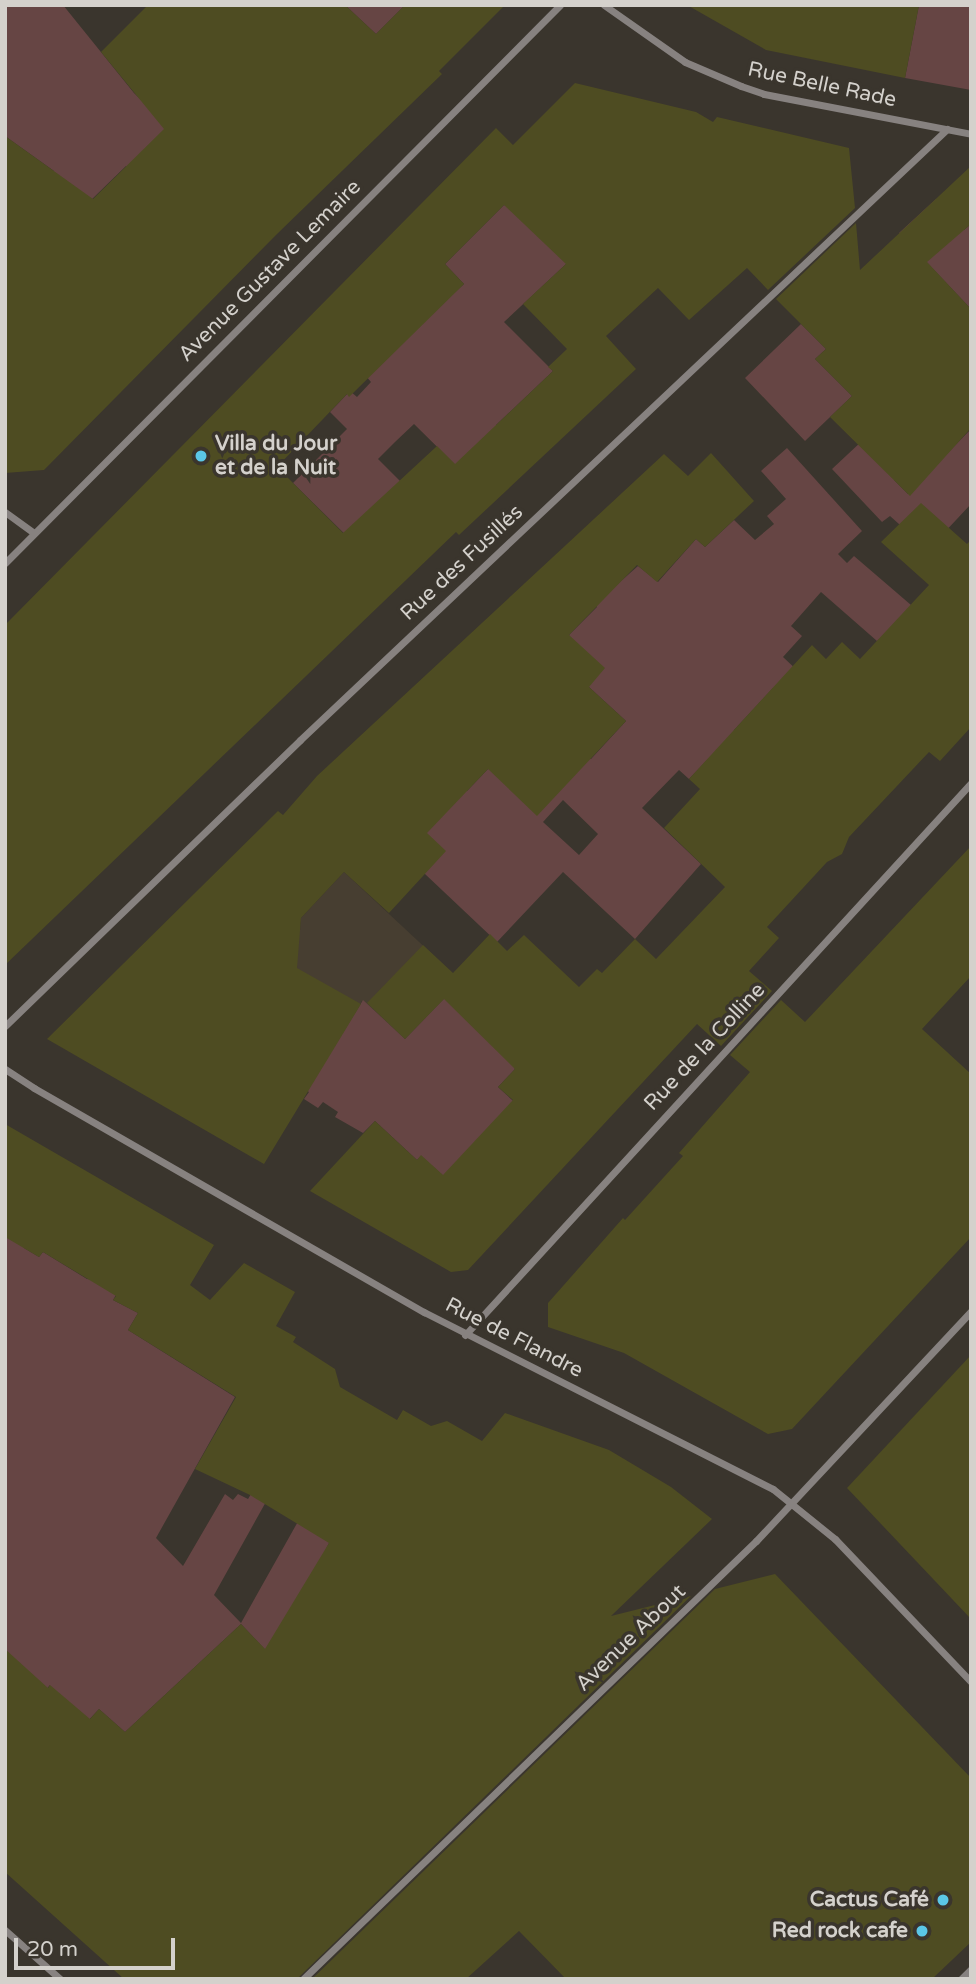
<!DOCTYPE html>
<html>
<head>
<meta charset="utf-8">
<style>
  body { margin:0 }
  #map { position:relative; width:976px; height:1984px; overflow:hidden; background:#3a352d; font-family:"Varela Round",sans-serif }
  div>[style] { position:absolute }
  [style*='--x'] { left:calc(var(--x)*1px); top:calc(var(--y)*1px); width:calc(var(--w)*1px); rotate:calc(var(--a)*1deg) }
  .built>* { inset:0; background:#473e31 }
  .green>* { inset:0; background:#664544 }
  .building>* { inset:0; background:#4e4c22 }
  .minor>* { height:7px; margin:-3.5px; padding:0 3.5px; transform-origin:3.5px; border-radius:3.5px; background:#878280 }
  .dots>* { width:19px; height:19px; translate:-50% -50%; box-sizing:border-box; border:4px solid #3a352d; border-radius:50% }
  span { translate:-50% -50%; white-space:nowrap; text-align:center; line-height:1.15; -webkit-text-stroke:7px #3a352d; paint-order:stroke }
  .street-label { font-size:21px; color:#d4d1cc }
  .poi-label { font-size:21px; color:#d4d1cc; font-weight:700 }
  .left { translate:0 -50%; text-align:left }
  .right { translate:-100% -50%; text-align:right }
  .frame { position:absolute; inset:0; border:7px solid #d4d1cc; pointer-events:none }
  .scale { position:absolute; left:14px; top:1938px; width:161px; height:32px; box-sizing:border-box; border:4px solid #d4d1cc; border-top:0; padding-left:9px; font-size:21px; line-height:24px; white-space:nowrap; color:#d4d1cc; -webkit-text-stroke:5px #3a352d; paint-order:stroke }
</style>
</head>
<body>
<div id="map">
  <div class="built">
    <i style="clip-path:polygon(344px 872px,461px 981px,405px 1039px,362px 1001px,339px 1039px,276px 956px,300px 930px,301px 918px)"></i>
  </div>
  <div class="green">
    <i style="clip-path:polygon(5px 5px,63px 5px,134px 93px,169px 127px,135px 175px,126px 166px,88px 203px,29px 197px,54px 171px,5px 136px)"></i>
    <i style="clip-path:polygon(345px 5px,405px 5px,376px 34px)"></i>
    <i style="clip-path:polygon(919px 5px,971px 5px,971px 90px,905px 78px)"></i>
    <i style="clip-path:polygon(936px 199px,964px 230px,971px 224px,971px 309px,899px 233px)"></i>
    <i style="clip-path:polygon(504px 205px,596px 236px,504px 322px,553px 371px,496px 425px,493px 502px,414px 424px,395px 442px,378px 459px,420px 501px,364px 553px,293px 483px,347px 429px,330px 412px,350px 391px,357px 397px,371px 382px,365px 375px,464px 284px,445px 264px)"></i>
    <i style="clip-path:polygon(801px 324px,826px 349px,815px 359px,852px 396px,805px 441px,745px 378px)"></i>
    <i style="clip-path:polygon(878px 426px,911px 461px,894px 480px,908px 494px,971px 429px,971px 504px,928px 550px,890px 516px,882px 522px,832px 469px)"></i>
    <i style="clip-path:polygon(evenodd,787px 448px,862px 531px,838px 554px,847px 563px,854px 556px,918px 611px,877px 641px,821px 592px,791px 626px,802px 636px,783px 657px,831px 702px,773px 688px,734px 730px,724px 772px,708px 759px,689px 779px,679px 770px,642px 808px,701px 864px,635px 939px,563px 872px,497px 942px,425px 874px,405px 811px,444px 771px,467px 791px,508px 748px,591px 759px,626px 721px,589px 687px,569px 635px,597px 607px,595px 604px,638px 566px,658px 582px,696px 539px,705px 547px,734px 520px,755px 540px,774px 524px,767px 516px,786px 499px,761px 471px,787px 448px,563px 800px,598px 834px,579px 855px,543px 822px,563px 800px)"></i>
    <i style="clip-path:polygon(461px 981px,515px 1069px,498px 1087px,536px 1122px,447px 1179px,421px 1156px,417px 1160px,375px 1121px,363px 1133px,335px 1117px,338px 1112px,323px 1102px,318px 1108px,304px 1099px,309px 1092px,257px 1062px,339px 1039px,363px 1000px,405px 1039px)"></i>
    <i style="clip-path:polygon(5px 1206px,24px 1248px,39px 1257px,43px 1252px,87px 1279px,123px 1283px,113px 1300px,138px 1313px,128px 1330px,235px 1397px,156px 1538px,183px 1566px,225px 1494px,233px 1500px,238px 1494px,248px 1499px,263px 1474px,281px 1475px,214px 1595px,241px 1623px,314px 1493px,346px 1509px,272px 1657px,241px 1624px,125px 1732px,99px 1709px,49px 1763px,50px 1685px,39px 1698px,5px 1649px)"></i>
  </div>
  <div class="building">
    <i style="clip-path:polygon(148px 5px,345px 5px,376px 34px,405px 5px,505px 5px,439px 71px,442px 74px,276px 235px,44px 470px,5px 473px,5px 136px,93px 199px,164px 129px,101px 52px)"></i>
    <i style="clip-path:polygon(687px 5px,919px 5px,905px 78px,766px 50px)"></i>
    <i style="clip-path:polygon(evenodd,575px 83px,696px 112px,713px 122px,717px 117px,849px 148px,855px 208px,768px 290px,747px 268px,689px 320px,658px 288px,606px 336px,636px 369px,459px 535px,456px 532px,5px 965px,5px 625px,496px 128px,513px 145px,575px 83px,504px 205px,566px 264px,523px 304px,567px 349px,548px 367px,553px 371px,455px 464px,437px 446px,343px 533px,277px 467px,347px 394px,349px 397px,464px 284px,445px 264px,504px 205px)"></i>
    <i style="clip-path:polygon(971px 166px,971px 224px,927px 262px,971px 309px,971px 428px,910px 496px,830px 417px,852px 396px,815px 359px,826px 349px,776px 299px,856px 223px,860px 270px)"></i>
    <i style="clip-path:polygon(711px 453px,754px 501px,705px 547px,696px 539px,657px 582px,637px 565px,569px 635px,605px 668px,589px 687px,626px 721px,537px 816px,488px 769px,427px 833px,446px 851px,389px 913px,344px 872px,301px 918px,297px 968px,361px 1004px,264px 1164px,47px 1039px,278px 811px,283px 815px,317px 776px,664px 454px,688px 476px)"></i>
    <i style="clip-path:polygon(921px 503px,967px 544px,971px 540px,971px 727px,940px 761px,929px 752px,849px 837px,842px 854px,827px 862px,767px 927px,779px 938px,749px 971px,772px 991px,721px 1046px,697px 1024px,468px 1270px,451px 1272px,310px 1191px,375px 1121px,417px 1160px,421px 1155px,443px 1175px,513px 1100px,498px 1087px,515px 1069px,444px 999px,405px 1039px,367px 1003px,423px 945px,453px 973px,490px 934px,507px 951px,524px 935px,579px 987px,597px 969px,602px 973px,635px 939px,656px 959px,725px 887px,664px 828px,700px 789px,689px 779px,812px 645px,826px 659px,842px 642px,860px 659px,929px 585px,881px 542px)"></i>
    <i style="clip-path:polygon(971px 846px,971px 976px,922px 1029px,971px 1074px,971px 1237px,792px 1429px,768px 1434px,624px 1353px,548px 1327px,548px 1303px,623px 1218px,625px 1220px,683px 1156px,679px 1153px,750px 1072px,730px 1055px,781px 1000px,805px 1022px)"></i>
    <i style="clip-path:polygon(5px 1124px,214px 1245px,190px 1285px,210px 1300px,244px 1263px,295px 1292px,276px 1326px,296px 1337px,293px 1342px,335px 1369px,340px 1387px,397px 1420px,403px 1410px,431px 1426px,447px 1421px,482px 1441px,505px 1413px,609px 1450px,671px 1487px,712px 1519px,611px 1616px,691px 1596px,297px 1979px,124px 1979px,5px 1872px,5px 1649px,48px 1688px,50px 1685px,90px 1719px,99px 1709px,125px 1732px,241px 1624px,265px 1649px,329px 1543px,250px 1495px,195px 1469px,236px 1397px,128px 1330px,138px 1313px,113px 1300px,116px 1296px,43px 1252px,39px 1257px,5px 1237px)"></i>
    <i style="clip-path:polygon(971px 1355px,971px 1619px,847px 1488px)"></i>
    <i style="clip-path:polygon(775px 1574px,971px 1778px,971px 1942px,932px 1979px,566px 1979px,519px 1931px,466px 1979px,312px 1979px,715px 1589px)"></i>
  </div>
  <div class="minor">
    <i style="--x:604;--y:5;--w:99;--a:35.1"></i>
    <i style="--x:685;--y:62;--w:61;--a:23.2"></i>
    <i style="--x:741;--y:86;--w:24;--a:19"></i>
    <i style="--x:764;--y:94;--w:211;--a:10.9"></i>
    <i style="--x:5;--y:512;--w:36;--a:36"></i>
    <i style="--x:5;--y:563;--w:787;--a:-45.15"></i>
    <i style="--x:5;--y:1026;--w:411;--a:-44.1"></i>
    <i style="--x:300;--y:740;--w:890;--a:-43.36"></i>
    <i style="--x:5;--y:1069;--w:35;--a:33"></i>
    <i style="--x:34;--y:1088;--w:450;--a:29.9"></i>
    <i style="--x:424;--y:1312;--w:391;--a:26.9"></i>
    <i style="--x:773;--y:1489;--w:80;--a:38.9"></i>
    <i style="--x:835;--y:1539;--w:197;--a:46.4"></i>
    <i style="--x:465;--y:1335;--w:749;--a:-47.49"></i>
    <i style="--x:5;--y:1930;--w:74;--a:41.7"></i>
    <i style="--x:303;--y:1979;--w:630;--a:-44.04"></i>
    <i style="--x:756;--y:1541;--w:315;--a:-46.9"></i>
    <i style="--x:961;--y:1979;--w:14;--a:-45"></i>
  </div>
  <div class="dots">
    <i style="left:201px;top:456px;background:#5bc7e7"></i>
    <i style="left:943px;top:1900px;background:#5bc7e7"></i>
    <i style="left:922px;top:1931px;background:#5bc7e7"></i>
  </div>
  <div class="street-label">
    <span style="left:822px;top:85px;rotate:12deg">Rue Belle Rade</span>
    <span style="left:270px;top:271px;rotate:-45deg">Avenue Gustave Lemaire</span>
    <span style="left:462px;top:563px;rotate:-43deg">Rue des Fusillés</span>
    <span style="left:705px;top:1047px;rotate:-47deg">Rue de la Colline</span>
    <span style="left:514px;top:1338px;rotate:27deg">Rue de Flandre</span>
    <span style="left:631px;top:1638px;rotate:-44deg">Avenue About</span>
  </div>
  <div class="poi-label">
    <span class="left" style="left:215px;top:456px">Villa du Jour<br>et de la Nuit</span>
    <span class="right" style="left:929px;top:1900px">Cactus Café</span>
    <span class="right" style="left:908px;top:1931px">Red rock cafe</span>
  </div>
  <div class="frame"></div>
  <div class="scale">20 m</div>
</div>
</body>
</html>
